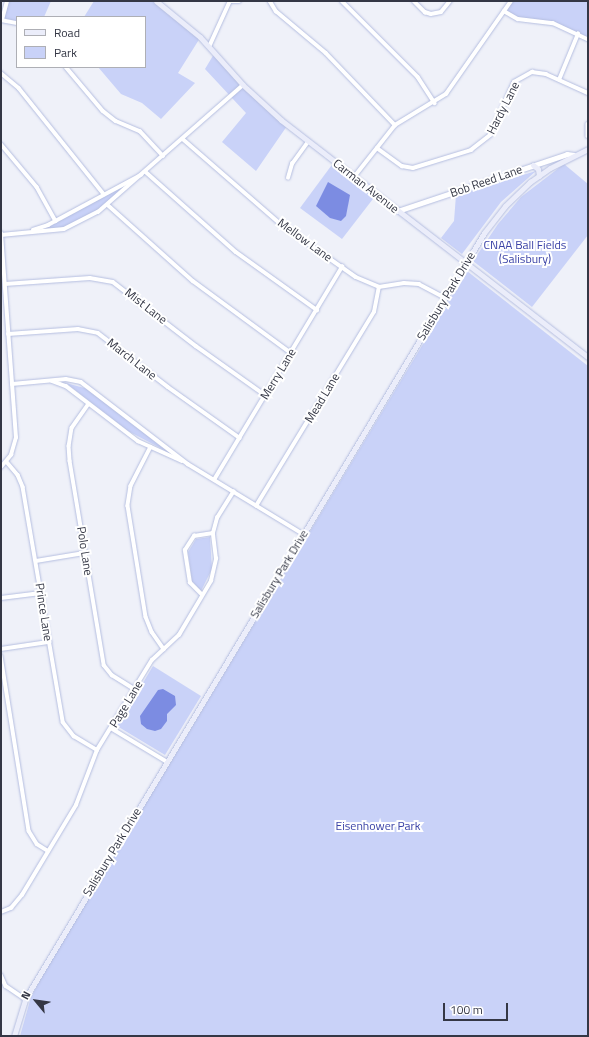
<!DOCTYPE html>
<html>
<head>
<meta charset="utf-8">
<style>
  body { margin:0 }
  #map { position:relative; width:589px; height:1037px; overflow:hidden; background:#eff1f9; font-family:"Titillium Web",sans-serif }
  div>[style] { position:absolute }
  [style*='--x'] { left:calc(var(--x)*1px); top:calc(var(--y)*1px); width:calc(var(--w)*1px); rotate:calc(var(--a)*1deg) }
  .green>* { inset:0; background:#c9d2f8 }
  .water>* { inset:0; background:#7c8ce2 }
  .roads { filter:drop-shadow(0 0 1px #b5bee0) drop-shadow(0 0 1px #b5bee0) }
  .minor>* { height:3.5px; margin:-1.75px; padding:0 1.75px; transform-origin:1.75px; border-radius:1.75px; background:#fff }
  .tertiary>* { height:4.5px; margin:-2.25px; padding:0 2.25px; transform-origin:2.25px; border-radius:2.25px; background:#fff }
  .secondary>* { height:5px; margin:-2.5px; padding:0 2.5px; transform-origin:2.5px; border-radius:2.5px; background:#ebedfa }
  span { translate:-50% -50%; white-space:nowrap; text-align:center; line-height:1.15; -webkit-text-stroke:4px #fff; paint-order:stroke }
  .street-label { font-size:12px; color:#343745 }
  .park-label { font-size:12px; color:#3b43a7 }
  .frame { position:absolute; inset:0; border:2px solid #343745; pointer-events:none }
  .legend { position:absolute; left:16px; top:16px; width:130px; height:52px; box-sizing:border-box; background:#fff; border:1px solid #aeafb5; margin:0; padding:5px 7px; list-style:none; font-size:12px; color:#343745 }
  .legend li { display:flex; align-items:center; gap:8px; height:20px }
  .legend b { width:20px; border:1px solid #aeafb5 }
  .north { position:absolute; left:16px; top:981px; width:40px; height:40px; -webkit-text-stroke:3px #fff; paint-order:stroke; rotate:299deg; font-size:11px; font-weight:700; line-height:16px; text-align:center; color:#343745 }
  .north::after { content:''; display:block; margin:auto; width:14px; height:18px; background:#343745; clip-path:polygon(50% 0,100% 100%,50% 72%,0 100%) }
  .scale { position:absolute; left:443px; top:1003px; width:65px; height:18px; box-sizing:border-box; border:2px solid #343745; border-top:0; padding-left:5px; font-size:12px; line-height:14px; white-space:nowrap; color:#343745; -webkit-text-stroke:3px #fff; paint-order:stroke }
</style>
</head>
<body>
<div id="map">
  <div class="green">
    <i style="clip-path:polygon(6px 1px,51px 1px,44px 17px,17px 17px,17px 23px,4px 19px,9px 2px)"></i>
    <i style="clip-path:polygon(94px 1px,155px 1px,200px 38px,178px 73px,195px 83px,161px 119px,142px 103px,121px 94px,98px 67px,145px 67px,145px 17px,84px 17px)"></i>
    <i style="clip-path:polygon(511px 1px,588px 1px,588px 39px,553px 23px,524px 21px,504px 11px)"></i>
    <i style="clip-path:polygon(214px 54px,287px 126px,256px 171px,222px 142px,246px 113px,205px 69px)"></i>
    <i style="clip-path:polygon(334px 162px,376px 195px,342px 239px,300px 208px)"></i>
    <i style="clip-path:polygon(564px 164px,588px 184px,588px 235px,532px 307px,473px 261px,498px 224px,521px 197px)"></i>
    <i style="clip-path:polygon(536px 171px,501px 202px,462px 254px,441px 238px,454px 221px,456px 195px)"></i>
    <i style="clip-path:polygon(143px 174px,108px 205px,64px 228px,34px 230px,48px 226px)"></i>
    <i style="clip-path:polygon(467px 271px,588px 366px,588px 1036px,20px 1036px,31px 997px,49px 964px)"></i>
    <i style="clip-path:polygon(66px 383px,88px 389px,168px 452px,128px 431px)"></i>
    <i style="clip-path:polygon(210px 537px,212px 569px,201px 591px,192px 581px,188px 552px,196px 539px)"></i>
    <i style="clip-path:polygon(153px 666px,201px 696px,165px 755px,117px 726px)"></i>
  </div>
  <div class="water">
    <i style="clip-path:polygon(328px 182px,350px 195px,346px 216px,341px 221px,330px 218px,316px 206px)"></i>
    <i style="clip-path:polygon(163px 689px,175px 696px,176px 705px,167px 714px,167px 721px,161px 729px,155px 731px,147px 729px,141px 724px,140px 716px,158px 690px)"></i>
  </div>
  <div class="roads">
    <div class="minor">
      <i style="--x:230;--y:1;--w:9;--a:0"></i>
      <i style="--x:270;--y:1;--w:12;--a:59"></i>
      <i style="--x:276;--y:11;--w:65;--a:40"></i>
      <i style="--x:326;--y:53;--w:100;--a:46.2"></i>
      <i style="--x:342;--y:1;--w:107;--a:45"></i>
      <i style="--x:418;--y:77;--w:31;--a:57"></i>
      <i style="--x:414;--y:1;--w:16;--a:45"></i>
      <i style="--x:425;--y:12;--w:6;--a:18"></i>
      <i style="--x:431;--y:14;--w:10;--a:-11"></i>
      <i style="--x:441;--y:12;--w:14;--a:-51"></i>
      <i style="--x:504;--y:11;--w:16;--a:30"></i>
      <i style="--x:518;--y:19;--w:35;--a:7"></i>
      <i style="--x:553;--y:23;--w:38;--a:25"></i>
      <i style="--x:1;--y:20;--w:16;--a:11"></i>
      <i style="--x:2;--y:20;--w:20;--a:-75"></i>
      <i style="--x:209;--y:47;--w:51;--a:-65.5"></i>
      <i style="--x:66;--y:67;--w:57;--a:49.9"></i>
      <i style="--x:103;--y:111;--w:16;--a:38"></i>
      <i style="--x:116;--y:121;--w:26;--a:23"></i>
      <i style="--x:140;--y:131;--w:34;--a:47"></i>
      <i style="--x:1;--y:73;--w:23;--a:40"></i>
      <i style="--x:19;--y:88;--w:136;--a:51.3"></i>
      <i style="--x:559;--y:80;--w:50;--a:-67.6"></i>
      <i style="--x:588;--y:124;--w:12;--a:90"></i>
      <i style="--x:183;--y:139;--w:131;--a:41"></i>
      <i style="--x:282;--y:225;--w:90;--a:35.1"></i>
      <i style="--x:356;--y:277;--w:25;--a:23"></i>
      <i style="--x:379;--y:287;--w:25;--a:-9"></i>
      <i style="--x:404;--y:283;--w:15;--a:4"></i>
      <i style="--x:419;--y:284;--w:30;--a:28"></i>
      <i style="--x:1;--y:144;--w:56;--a:50.1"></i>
      <i style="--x:37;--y:187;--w:39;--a:61"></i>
      <i style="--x:377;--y:148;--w:31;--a:36"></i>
      <i style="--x:402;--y:166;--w:11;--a:10"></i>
      <i style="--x:413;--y:168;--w:61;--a:-17.2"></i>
      <i style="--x:471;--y:150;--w:24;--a:-38"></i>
      <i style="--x:490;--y:135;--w:58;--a:-65.6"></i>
      <i style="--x:514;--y:82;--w:21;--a:-29"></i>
      <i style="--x:532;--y:72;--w:14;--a:8"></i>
      <i style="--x:546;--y:74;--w:46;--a:24.3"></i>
      <i style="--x:146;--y:172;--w:120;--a:41.6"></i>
      <i style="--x:236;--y:252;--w:100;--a:35.6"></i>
      <i style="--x:354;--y:177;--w:66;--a:-51.7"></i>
      <i style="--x:395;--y:125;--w:60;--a:-31.3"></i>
      <i style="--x:446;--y:94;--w:113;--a:-55"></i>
      <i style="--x:288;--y:178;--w:15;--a:-74"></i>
      <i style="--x:292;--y:164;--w:27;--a:-54"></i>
      <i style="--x:108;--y:205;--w:114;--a:41.8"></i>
      <i style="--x:193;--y:281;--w:122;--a:36.3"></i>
      <i style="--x:33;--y:230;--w:16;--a:-18"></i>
      <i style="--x:48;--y:225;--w:106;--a:-28.3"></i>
      <i style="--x:1;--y:235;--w:63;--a:-5.4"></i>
      <i style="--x:64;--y:229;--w:38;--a:-27"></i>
      <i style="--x:98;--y:212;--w:193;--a:-41.2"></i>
      <i style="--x:5;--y:284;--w:85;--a:-4"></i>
      <i style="--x:90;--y:278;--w:23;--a:10"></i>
      <i style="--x:113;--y:282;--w:105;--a:37.6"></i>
      <i style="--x:196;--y:346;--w:85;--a:35.4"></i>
      <i style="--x:8;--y:334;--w:70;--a:-4.1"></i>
      <i style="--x:78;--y:329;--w:20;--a:11"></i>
      <i style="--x:98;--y:333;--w:88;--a:37.6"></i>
      <i style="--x:168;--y:387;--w:88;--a:35.3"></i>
      <i style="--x:52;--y:381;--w:15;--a:20"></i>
      <i style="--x:66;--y:386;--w:91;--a:37.4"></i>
      <i style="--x:138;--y:441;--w:48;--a:24.4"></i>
      <i style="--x:12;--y:384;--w:54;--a:-5.3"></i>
      <i style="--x:66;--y:379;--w:15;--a:11"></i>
      <i style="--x:81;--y:382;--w:135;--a:37.5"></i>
      <i style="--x:188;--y:464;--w:135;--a:31.3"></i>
      <i style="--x:89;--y:404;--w:29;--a:125"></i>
      <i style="--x:72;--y:428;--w:18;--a:99"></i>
      <i style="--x:69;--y:446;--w:15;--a:86"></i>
      <i style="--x:70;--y:461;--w:207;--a:80.5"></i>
      <i style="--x:104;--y:665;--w:13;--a:51"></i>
      <i style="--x:112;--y:675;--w:26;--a:32"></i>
      <i style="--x:151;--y:447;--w:44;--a:117.1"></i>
      <i style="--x:131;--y:486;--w:20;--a:99"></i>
      <i style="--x:128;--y:506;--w:112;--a:80.8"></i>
      <i style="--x:146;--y:617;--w:16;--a:68"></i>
      <i style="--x:152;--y:632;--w:21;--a:55"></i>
      <i style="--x:7;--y:462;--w:17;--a:50"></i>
      <i style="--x:18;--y:475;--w:13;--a:67"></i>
      <i style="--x:23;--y:487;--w:238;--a:80.3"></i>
      <i style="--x:63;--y:722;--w:18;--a:52"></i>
      <i style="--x:74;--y:736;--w:27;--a:31"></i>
      <i style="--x:1;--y:467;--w:16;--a:-50"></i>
      <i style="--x:11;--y:455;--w:18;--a:-74"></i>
      <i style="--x:16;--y:438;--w:205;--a:-94.2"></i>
      <i style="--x:214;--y:480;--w:249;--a:-59"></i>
      <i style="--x:256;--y:506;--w:227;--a:-58.7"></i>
      <i style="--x:374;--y:312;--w:25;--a:-79"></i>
      <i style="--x:36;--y:561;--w:50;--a:-9.3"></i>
      <i style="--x:202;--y:595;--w:17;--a:-135"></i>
      <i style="--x:190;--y:583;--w:33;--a:-99"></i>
      <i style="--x:185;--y:550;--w:17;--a:-57"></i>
      <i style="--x:194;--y:536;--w:19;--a:-9"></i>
      <i style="--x:1;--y:598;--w:40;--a:-7.1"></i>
      <i style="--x:1;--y:649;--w:49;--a:-8.3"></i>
      <i style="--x:1;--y:656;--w:177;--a:80.9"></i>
      <i style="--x:29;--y:831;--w:15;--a:58"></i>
      <i style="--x:37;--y:844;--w:13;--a:32"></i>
      <i style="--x:111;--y:728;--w:64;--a:31"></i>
      <i style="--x:1;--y:912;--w:11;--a:-22"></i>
      <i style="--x:11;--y:908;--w:17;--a:-50"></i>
      <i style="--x:22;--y:895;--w:105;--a:-59"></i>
      <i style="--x:76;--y:805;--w:59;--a:-69.1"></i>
      <i style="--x:97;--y:750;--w:105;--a:-58.6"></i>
      <i style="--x:152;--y:660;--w:37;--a:-43"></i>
      <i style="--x:179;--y:635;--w:63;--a:-59.3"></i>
      <i style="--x:211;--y:581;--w:23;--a:-77"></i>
      <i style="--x:216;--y:559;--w:26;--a:-97"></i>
      <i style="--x:213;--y:533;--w:16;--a:-75"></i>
      <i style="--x:217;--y:518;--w:31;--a:-58"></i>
      <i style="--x:1;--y:975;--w:12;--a:66"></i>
      <i style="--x:6;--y:986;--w:23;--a:34"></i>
    </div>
    <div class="tertiary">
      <i style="--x:398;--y:211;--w:178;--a:-18.6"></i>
      <i style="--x:567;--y:154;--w:7;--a:8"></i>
    </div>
    <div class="secondary">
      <i style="--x:156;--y:1;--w:57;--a:39.3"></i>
      <i style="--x:200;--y:37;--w:64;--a:48.1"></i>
      <i style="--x:243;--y:85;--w:52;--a:42.6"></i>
      <i style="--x:281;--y:120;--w:388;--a:37.7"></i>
      <i style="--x:533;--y:165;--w:6;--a:39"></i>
      <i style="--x:538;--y:169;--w:7;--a:82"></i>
      <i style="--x:14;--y:1036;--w:39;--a:-73"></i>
      <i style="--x:25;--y:999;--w:893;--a:-59.07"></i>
      <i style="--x:484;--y:233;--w:34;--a:-52"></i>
      <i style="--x:505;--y:206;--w:35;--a:-44"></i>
      <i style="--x:530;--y:182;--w:24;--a:-35"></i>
      <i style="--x:550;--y:168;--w:42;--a:-26.6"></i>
    </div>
  </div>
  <div class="street-label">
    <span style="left:503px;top:108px;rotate:-63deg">Hardy Lane</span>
    <span style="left:486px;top:181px;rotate:-19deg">Bob Reed Lane</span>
    <span style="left:366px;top:186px;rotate:38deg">Carman Avenue</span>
    <span style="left:305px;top:240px;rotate:36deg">Mellow Lane</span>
    <span style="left:446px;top:296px;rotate:-59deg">Salisbury Park Drive</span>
    <span style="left:146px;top:306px;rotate:38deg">Mist Lane</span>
    <span style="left:132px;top:359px;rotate:38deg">March Lane</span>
    <span style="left:278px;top:374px;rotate:-59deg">Merry Lane</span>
    <span style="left:322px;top:398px;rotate:-59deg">Mead Lane</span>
    <span style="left:85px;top:551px;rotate:81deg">Polo Lane</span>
    <span style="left:279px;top:574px;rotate:-59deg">Salisbury Park Drive</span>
    <span style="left:44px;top:612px;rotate:81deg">Prince Lane</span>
    <span style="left:126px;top:704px;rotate:-59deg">Page Lane</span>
    <span style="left:112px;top:852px;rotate:-59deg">Salisbury Park Drive</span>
  </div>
  <div class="park-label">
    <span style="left:525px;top:252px">CNAA Ball Fields<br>(Salisbury)</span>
    <span style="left:378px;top:826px">Eisenhower Park</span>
  </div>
  <div class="frame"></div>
  <ul class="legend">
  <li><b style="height:5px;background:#ebedfa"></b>Road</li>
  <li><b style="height:11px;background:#c9d2f8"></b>Park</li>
  </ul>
  <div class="north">N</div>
  <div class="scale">100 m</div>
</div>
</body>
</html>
